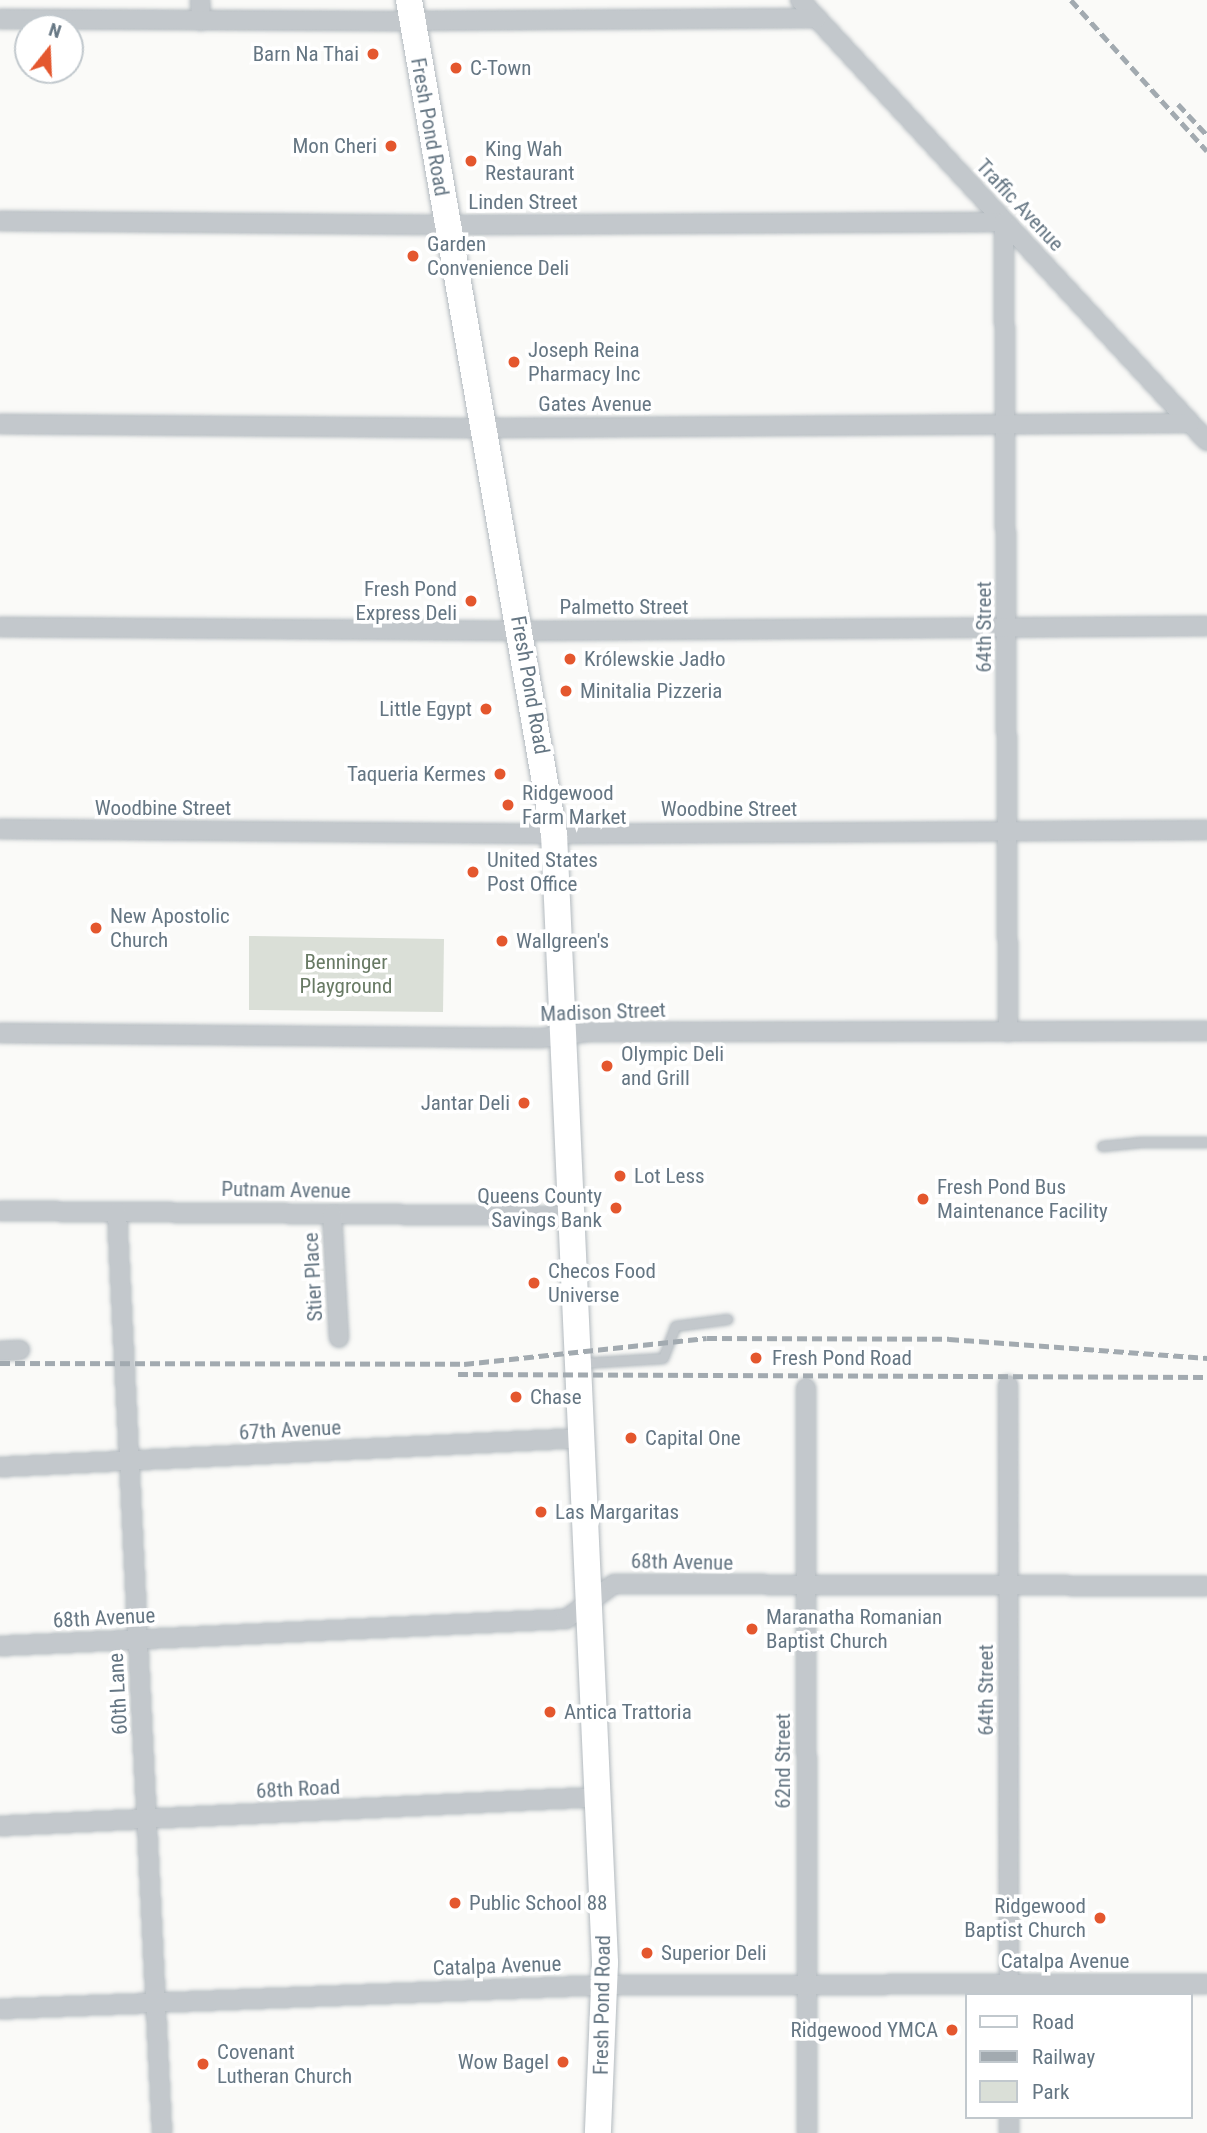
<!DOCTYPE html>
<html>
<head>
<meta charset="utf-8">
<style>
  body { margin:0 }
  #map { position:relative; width:1207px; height:2133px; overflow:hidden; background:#fafaf8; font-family:"Roboto Condensed",sans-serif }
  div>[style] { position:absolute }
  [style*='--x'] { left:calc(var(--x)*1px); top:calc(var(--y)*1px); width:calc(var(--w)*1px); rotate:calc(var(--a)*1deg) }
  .green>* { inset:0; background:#dadfd7 }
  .roads { filter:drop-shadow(0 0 2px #b3babf) drop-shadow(0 0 2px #b3babf) }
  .lane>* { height:9px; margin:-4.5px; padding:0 4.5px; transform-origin:4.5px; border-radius:4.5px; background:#c3c8cc }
  .street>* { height:18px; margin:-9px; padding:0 9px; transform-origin:9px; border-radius:9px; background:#c3c8cc }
  .secondary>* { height:26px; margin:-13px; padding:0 13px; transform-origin:13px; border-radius:13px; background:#fff }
  .rail>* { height:5px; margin-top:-2.5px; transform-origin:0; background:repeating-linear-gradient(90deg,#a2aab0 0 10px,transparent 0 15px) }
  .dots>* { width:19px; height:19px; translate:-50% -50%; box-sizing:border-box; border:4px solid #fff; border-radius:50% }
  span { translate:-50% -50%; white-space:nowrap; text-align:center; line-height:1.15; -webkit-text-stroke:7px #fff; paint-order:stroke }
  .poi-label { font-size:21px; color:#657683 }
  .right { translate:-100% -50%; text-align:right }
  .left { translate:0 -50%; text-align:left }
  .street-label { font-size:21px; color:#657683 }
  .park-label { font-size:21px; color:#687a64 }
  .legend { position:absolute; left:965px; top:1993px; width:228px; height:126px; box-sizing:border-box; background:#fff; border:2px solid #c1c8cd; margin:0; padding:9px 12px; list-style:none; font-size:21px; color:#657683 }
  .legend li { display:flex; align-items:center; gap:14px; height:35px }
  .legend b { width:35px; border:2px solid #c1c8cd }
  .north { position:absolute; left:14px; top:14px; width:70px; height:70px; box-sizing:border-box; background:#fff; border:2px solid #c1c8cd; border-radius:50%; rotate:18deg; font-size:19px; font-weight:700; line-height:28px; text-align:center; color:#657683 }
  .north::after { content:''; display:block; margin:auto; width:24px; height:32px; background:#e4572e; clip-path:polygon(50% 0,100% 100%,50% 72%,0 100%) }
</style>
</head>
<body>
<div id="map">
  <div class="green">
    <i style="clip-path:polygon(249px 936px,444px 939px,443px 1012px,249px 1010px)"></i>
  </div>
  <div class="roads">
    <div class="lane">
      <i style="--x:1102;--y:1146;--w:39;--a:-6"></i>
      <i style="--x:1141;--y:1142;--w:66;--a:0"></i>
      <i style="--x:581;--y:1363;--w:82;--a:-3.5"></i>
      <i style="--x:663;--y:1358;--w:34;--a:-69"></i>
      <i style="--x:675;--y:1326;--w:53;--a:-7.5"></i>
    </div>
    <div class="street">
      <i style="--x:200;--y:0;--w:21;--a:87"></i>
      <i style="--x:800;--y:0;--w:600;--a:47.3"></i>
      <i style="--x:0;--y:19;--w:411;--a:0.3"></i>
      <i style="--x:411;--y:21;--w:405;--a:-0.4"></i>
      <i style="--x:0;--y:221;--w:447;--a:0.5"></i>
      <i style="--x:447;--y:225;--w:557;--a:-0.31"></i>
      <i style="--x:1004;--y:222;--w:810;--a:89.72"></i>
      <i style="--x:0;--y:424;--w:484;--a:0.5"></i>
      <i style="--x:484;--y:428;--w:706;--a:-0.41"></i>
      <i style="--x:0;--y:627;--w:520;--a:0.44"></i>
      <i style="--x:520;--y:631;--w:687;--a:-0.42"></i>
      <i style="--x:0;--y:829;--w:554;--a:0.52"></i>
      <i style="--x:554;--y:834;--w:653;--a:-0.35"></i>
      <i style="--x:0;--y:1033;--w:541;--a:0.53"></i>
      <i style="--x:541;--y:1038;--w:48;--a:-7.1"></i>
      <i style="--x:589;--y:1032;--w:618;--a:-0.09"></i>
      <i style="--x:0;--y:1211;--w:572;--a:0.5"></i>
      <i style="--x:117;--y:1212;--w:922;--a:87.2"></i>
      <i style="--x:332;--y:1214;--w:124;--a:86.8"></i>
      <i style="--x:0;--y:1351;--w:20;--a:-3"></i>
      <i style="--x:1008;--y:1385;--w:609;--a:89.91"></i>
      <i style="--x:806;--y:1388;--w:745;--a:89.92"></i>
      <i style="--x:0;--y:1467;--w:584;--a:-2.85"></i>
      <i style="--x:0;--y:1646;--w:567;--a:-2.73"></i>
      <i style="--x:566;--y:1619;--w:59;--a:-36.1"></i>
      <i style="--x:614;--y:1584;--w:593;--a:0.19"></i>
      <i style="--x:0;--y:1826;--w:599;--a:-2.78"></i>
      <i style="--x:0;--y:2009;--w:605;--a:-2.27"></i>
      <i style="--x:605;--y:1985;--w:602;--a:-0.1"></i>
      <i style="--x:1009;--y:2117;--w:16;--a:90"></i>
    </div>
    <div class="secondary">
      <i style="--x:409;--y:0;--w:847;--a:80.14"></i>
      <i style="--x:554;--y:834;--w:1130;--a:87.41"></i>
      <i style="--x:605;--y:1963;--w:170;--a:92.4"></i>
    </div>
  </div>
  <div class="rail">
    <i style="--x:1071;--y:0;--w:203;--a:48"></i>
    <i style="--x:1178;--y:104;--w:42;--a:46.9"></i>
    <i style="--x:0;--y:1363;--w:464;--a:0.1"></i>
    <i style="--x:464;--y:1364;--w:244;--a:-6.1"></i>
    <i style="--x:707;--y:1338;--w:242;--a:0.2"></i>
    <i style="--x:949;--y:1339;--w:259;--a:4.2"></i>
    <i style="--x:458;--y:1374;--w:749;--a:0.23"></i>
  </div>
  <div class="dots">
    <i style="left:373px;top:54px;background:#e4572e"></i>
    <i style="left:456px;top:68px;background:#e4572e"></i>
    <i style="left:391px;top:146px;background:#e4572e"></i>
    <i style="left:471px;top:161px;background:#e4572e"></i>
    <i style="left:413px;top:256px;background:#e4572e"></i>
    <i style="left:514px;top:362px;background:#e4572e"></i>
    <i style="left:471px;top:601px;background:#e4572e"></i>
    <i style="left:570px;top:659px;background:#e4572e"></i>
    <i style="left:566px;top:691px;background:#e4572e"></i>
    <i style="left:486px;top:709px;background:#e4572e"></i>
    <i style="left:500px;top:774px;background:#e4572e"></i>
    <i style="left:508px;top:805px;background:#e4572e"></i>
    <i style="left:473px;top:872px;background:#e4572e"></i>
    <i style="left:96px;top:928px;background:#e4572e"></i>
    <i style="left:502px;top:941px;background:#e4572e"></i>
    <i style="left:607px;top:1066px;background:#e4572e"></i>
    <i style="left:524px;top:1103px;background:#e4572e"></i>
    <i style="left:620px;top:1176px;background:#e4572e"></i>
    <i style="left:923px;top:1199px;background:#e4572e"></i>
    <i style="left:616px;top:1208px;background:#e4572e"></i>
    <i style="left:534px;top:1283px;background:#e4572e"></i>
    <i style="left:756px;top:1358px;background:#e4572e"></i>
    <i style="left:516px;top:1397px;background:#e4572e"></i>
    <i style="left:631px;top:1438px;background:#e4572e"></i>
    <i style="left:541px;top:1512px;background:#e4572e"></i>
    <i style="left:752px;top:1629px;background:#e4572e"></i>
    <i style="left:550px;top:1712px;background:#e4572e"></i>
    <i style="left:455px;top:1903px;background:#e4572e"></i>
    <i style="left:1100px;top:1918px;background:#e4572e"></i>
    <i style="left:647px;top:1953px;background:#e4572e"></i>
    <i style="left:952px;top:2030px;background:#e4572e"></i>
    <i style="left:563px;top:2062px;background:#e4572e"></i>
    <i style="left:203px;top:2064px;background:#e4572e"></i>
  </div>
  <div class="poi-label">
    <span class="right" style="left:359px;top:54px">Barn Na Thai</span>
    <span class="left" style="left:470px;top:68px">C-Town</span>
    <span class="right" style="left:377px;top:146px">Mon Cheri</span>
    <span class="left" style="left:485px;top:161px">King Wah<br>Restaurant</span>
    <span class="left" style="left:427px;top:256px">Garden<br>Convenience Deli</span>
    <span class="left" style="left:528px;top:362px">Joseph Reina<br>Pharmacy Inc</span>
    <span class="right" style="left:457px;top:601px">Fresh Pond<br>Express Deli</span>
    <span class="left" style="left:584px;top:659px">Królewskie Jadło</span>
    <span class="left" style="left:580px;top:691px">Minitalia Pizzeria</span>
    <span class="right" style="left:472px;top:709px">Little Egypt</span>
    <span class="right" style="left:486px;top:774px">Taqueria Kermes</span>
    <span class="left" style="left:522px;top:805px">Ridgewood<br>Farm Market</span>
    <span class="left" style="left:487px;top:872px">United States<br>Post Office</span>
    <span class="left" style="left:110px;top:928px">New Apostolic<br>Church</span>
    <span class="left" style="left:516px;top:941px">Wallgreen's</span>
    <span class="left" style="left:621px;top:1066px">Olympic Deli<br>and Grill</span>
    <span class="right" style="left:510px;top:1103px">Jantar Deli</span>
    <span class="left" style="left:634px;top:1176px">Lot Less</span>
    <span class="left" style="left:937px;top:1199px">Fresh Pond Bus<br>Maintenance Facility</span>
    <span class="right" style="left:602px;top:1208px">Queens County<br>Savings Bank</span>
    <span class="left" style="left:548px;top:1283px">Checos Food<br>Universe</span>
    <span class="left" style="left:772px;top:1358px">Fresh Pond Road</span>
    <span class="left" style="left:530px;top:1397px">Chase</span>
    <span class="left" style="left:645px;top:1438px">Capital One</span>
    <span class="left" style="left:555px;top:1512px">Las Margaritas</span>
    <span class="left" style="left:766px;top:1629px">Maranatha Romanian<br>Baptist Church</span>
    <span class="left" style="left:564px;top:1712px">Antica Trattoria</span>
    <span class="left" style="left:469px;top:1903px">Public School 88</span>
    <span class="right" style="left:1086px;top:1918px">Ridgewood<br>Baptist Church</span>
    <span class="left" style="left:661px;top:1953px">Superior Deli</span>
    <span class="right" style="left:938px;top:2030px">Ridgewood YMCA</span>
    <span class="left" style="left:217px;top:2064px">Covenant<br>Lutheran Church</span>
    <span class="right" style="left:549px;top:2062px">Wow Bagel</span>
  </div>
  <div class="street-label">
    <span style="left:430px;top:127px;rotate:80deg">Fresh Pond Road</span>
    <span style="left:523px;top:202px">Linden Street</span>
    <span style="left:1020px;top:205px;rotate:47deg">Traffic Avenue</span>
    <span style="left:595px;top:404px">Gates Avenue</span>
    <span style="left:624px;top:607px">Palmetto Street</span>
    <span style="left:984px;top:627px;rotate:-90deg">64th Street</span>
    <span style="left:530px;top:685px;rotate:80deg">Fresh Pond Road</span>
    <span style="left:163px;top:808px">Woodbine Street</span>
    <span style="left:729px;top:809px">Woodbine Street</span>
    <span style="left:603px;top:1012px;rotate:-2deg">Madison Street</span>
    <span style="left:286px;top:1190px;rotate:1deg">Putnam Avenue</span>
    <span style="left:313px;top:1277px;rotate:-93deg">Stier Place</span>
    <span style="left:290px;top:1430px;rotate:-3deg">67th Avenue</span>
    <span style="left:682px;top:1562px;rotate:1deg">68th Avenue</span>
    <span style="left:104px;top:1618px;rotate:-3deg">68th Avenue</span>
    <span style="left:986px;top:1690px;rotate:-90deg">64th Street</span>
    <span style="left:118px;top:1694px;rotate:-93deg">60th Lane</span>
    <span style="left:783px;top:1761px;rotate:-90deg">62nd Street</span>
    <span style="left:298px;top:1789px;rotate:-3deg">68th Road</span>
    <span style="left:1065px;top:1961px">Catalpa Avenue</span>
    <span style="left:497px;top:1966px;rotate:-2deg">Catalpa Avenue</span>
    <span style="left:602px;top:2005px;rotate:-89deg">Fresh Pond Road</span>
  </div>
  <div class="park-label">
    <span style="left:346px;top:974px">Benninger<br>Playground</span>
  </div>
  <ul class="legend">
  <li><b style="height:9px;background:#fff"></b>Road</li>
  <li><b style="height:9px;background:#a2aab0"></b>Railway</li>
  <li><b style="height:19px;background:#dadfd7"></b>Park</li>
  </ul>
  <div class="north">N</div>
</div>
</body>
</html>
